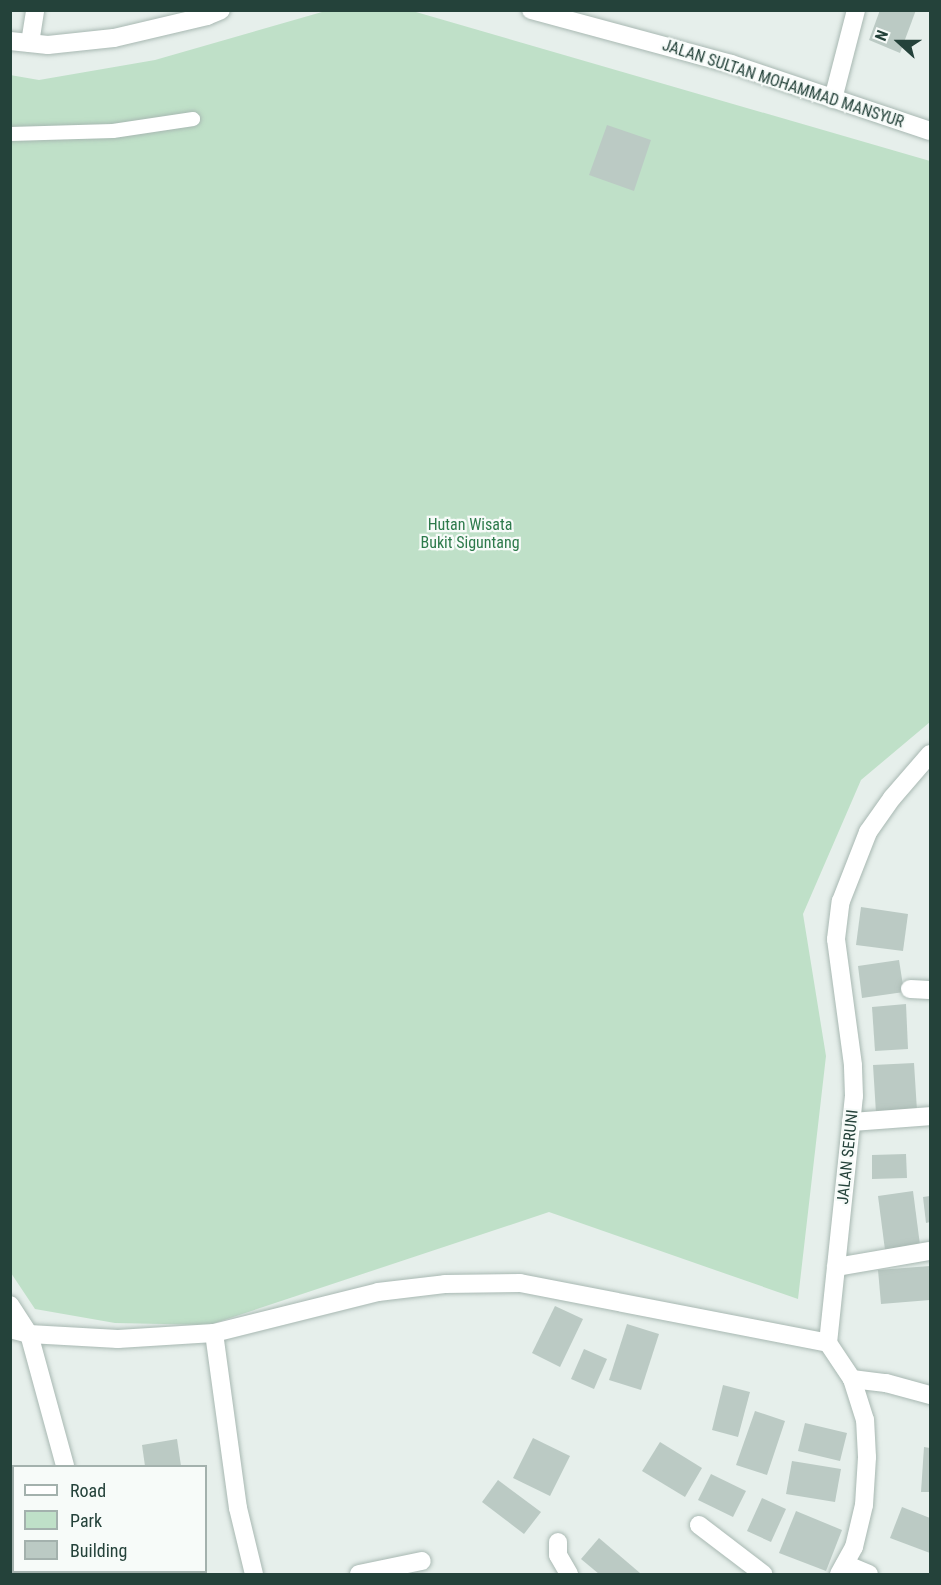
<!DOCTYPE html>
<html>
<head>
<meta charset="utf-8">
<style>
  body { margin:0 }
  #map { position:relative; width:941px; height:1585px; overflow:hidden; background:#e6efeb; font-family:"Roboto Condensed",sans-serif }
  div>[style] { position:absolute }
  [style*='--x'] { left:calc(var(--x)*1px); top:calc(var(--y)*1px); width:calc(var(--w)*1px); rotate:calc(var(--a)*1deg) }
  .green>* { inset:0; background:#bfe0c8 }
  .building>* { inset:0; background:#bbcac4 }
  .roads { filter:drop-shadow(0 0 2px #a8b8b2) drop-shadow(0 0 2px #a8b8b2) }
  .service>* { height:14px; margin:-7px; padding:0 7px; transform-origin:7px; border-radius:7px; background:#fff }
  .minor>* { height:18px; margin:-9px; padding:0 9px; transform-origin:9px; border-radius:9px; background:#fff }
  .tertiary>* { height:18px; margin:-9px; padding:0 9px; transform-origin:9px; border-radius:9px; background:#fff }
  span { translate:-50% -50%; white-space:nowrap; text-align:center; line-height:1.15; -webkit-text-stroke:4.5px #f7fbf9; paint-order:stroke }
  .street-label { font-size:16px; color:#24423a }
  .park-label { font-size:16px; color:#2d7a4b }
  .frame { position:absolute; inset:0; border:12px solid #24423a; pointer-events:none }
  .legend { position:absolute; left:12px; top:1465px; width:195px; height:108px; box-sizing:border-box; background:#f7fbf9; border:2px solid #a3b1ad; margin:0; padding:8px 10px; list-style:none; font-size:18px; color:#24423a }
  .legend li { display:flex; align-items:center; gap:12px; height:30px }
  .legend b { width:30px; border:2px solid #a3b1ad }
  .north { position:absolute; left:869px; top:12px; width:60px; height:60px; -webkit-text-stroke:4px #f7fbf9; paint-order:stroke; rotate:291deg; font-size:16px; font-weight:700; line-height:24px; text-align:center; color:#24423a }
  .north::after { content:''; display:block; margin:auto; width:21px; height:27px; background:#24423a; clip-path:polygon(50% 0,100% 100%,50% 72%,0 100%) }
</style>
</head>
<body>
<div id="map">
  <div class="green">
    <i style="clip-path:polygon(322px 12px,416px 12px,930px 161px,930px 722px,861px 780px,803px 914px,826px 1056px,798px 1299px,549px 1212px,209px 1325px,115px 1323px,35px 1309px,11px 1273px,10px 75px,39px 80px,155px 60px)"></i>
  </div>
  <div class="building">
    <i style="clip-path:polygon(880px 10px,916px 10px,900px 53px,869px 40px)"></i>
    <i style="clip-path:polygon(607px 125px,651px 140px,634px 191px,589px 175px)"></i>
    <i style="clip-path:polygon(861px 907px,908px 914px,903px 951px,856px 945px)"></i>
    <i style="clip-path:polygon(899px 960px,904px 992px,862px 998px,858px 966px)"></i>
    <i style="clip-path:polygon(906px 1004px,908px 1049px,875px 1051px,872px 1007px)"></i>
    <i style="clip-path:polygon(914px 1063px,917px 1111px,876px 1113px,873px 1065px)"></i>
    <i style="clip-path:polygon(906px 1154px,907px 1178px,872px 1179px,872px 1155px)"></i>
    <i style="clip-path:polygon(913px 1191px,920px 1245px,885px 1250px,878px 1196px)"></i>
    <i style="clip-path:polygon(930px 1196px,930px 1222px,926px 1223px,923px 1197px)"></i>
    <i style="clip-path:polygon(930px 1266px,930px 1300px,881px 1304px,878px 1270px)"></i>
    <i style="clip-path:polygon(555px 1306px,583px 1319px,560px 1367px,532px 1353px)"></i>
    <i style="clip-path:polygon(627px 1324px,659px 1334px,641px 1390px,609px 1380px)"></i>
    <i style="clip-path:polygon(584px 1349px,607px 1359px,594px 1389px,571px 1379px)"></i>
    <i style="clip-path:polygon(723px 1385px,750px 1392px,738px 1437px,712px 1430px)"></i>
    <i style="clip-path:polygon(755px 1411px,785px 1421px,767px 1475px,736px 1465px)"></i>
    <i style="clip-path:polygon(805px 1423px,847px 1433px,840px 1461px,798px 1451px)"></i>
    <i style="clip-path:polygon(533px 1438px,570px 1456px,550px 1496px,513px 1478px)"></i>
    <i style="clip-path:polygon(177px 1439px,181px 1466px,145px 1466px,142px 1445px)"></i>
    <i style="clip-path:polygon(660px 1442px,702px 1468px,685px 1497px,642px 1471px)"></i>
    <i style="clip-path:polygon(924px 1447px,930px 1448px,930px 1492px,921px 1492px)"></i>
    <i style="clip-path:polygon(792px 1461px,841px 1469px,835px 1502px,786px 1494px)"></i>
    <i style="clip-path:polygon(711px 1474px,746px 1491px,733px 1517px,698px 1500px)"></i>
    <i style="clip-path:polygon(498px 1480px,541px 1512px,524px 1534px,482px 1502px)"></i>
    <i style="clip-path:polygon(762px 1498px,786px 1509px,771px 1542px,747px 1531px)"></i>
    <i style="clip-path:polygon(902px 1507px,930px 1518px,930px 1553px,890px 1538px)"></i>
    <i style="clip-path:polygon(796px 1511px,842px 1530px,826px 1571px,779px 1553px)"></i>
    <i style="clip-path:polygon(14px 1514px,14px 1571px,10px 1571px,10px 1515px)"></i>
    <i style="clip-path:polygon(599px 1538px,640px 1573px,639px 1574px,599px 1574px,581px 1559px)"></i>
    <i style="clip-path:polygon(125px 1572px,152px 1572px,153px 1574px,126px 1574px)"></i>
  </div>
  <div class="roads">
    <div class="service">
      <i style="--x:10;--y:134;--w:103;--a:-1.7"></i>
      <i style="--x:113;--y:131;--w:81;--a:-8.5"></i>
    </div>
    <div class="minor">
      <i style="--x:30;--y:43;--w:33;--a:-81"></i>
      <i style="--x:833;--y:99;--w:92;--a:-75.5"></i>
      <i style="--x:910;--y:989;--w:20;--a:3"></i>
      <i style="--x:851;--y:1122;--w:79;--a:-4.3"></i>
      <i style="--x:836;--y:1267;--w:95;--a:-9.7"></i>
      <i style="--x:10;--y:1305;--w:35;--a:57"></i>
      <i style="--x:29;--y:1334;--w:137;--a:74.7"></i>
      <i style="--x:10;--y:1329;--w:20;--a:15"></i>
      <i style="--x:29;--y:1334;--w:89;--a:3.2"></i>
      <i style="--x:118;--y:1339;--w:96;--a:-3.6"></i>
      <i style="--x:214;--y:1333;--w:169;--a:-14"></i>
      <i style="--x:378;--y:1292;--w:67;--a:-6.8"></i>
      <i style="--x:445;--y:1284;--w:75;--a:-0.8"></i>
      <i style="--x:520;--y:1283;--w:314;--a:11"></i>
      <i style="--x:214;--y:1333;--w:177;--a:82.2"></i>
      <i style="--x:238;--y:1508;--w:68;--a:76.4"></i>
      <i style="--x:852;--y:1379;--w:34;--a:7"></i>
      <i style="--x:886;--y:1383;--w:46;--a:15.3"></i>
      <i style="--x:699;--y:1525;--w:81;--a:37.4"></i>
      <i style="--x:558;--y:1542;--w:13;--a:90"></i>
      <i style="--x:558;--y:1555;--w:22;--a:60"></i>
      <i style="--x:845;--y:1564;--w:26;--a:23"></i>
      <i style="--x:94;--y:1572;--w:2;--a:63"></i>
      <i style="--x:359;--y:1574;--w:64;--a:-11.7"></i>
      <i style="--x:839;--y:1574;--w:31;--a:-61"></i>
      <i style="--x:854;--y:1547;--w:43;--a:-76.6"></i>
      <i style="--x:864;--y:1505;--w:48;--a:-86.4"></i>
      <i style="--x:867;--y:1457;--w:37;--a:-93"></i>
      <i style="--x:865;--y:1420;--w:43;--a:-107.6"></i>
      <i style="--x:852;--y:1379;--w:43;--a:-123.7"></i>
      <i style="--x:828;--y:1343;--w:248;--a:-84"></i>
      <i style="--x:854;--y:1096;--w:31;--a:-92"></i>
      <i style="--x:853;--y:1065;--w:127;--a:-97.7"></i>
      <i style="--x:836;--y:939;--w:38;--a:-83"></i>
      <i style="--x:841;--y:901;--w:74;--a:-68.6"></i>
      <i style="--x:868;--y:832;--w:42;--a:-54.8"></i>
      <i style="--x:892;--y:798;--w:58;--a:-49.2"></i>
    </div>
    <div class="tertiary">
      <i style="--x:531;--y:10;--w:207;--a:15.1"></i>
      <i style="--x:731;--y:64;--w:210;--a:18.6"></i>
      <i style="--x:10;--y:41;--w:38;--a:6"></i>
      <i style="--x:48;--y:45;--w:66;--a:-6.1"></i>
      <i style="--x:114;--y:38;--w:96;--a:-13.3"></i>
      <i style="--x:207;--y:16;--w:15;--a:-23"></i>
    </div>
  </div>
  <div class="street-label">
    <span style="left:783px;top:84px;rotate:18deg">JALAN SULTAN MOHAMMAD MANSYUR</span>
    <span style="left:848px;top:1157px;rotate:-84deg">JALAN SERUNI</span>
  </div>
  <div class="park-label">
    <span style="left:470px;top:534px">Hutan Wisata<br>Bukit Siguntang</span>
  </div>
  <div class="frame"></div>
  <ul class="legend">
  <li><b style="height:8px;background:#fff"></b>Road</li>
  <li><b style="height:16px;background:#bfe0c8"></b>Park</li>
  <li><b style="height:16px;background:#bbcac4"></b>Building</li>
  </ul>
  <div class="north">N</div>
</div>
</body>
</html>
